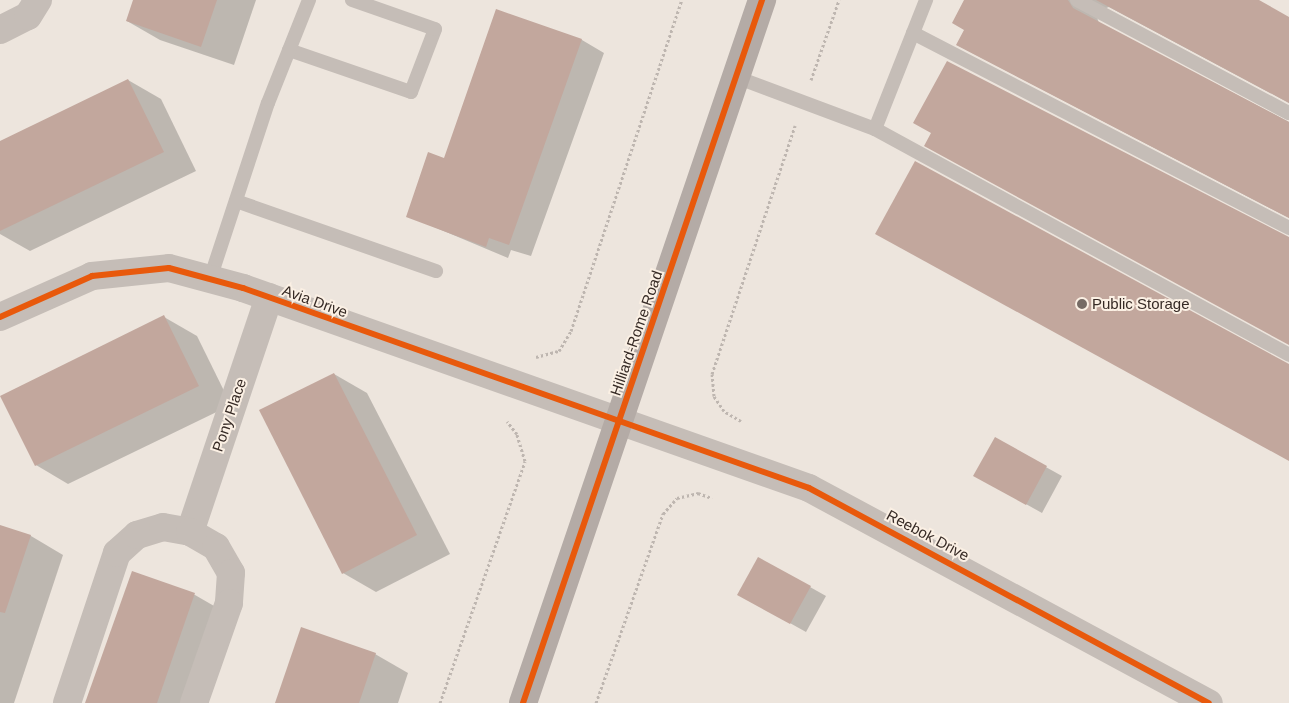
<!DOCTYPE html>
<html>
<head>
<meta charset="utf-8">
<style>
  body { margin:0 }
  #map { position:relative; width:1289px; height:703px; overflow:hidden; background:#ede5dd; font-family:Arial,sans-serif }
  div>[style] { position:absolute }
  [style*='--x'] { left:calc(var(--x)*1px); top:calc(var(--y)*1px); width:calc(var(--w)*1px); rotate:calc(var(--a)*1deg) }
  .shadow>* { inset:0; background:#0003 }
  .building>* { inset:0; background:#c2a79d }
  .path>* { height:3px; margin-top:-1.5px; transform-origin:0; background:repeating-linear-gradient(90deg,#beb6b0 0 2.5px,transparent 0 5px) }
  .service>* { height:14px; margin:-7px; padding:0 7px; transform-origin:7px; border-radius:7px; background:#c5bdb7 }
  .minor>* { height:28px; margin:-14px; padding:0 14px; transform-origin:14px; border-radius:14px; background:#c5bdb7 }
  .primary>* { height:28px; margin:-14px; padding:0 14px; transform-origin:14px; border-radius:14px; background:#b4aba6 }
  .cycleway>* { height:6px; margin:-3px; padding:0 3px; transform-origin:3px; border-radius:3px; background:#e8590c }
  .dots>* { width:14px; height:14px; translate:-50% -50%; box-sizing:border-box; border:2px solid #fbf0e4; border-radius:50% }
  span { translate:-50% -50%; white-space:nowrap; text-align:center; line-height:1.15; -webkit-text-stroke:4px #fbf0e4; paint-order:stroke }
  .street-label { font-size:15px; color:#362a25 }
  .poi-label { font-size:15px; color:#362a25 }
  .left { translate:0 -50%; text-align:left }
</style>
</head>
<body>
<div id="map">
  <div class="shadow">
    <i style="clip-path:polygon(134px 0,256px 0,234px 65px,160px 40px,127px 21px)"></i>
    <i style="clip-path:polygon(966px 0,1256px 0,1289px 18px,1289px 103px,1109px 7px,1095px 12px,1099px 23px,1289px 122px,1289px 218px,957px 45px,965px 30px)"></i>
    <i style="clip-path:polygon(497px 11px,582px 40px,604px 53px,531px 256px,511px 250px,508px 258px,408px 216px,445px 159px)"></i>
    <i style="clip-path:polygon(128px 80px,161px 99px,196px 171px,30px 251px,0 234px,0 142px)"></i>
    <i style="clip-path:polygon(164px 317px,197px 336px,231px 405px,68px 484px,36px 465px)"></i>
    <i style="clip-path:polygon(334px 374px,367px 393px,450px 554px,376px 592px,343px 573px)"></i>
    <i style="clip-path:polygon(995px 439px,1062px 476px,1042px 513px,990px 484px)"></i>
    <i style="clip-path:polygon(0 526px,31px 536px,63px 555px,14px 703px,0 703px)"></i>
    <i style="clip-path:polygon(133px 572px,195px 595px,228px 614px,196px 703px,87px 703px)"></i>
    <i style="clip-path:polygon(810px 587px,826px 596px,806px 632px,754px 603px)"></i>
    <i style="clip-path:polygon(375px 654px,408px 673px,398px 703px,276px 703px)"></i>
  </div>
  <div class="building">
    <i style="clip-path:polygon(133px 0,217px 0,201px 47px,126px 21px)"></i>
    <i style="clip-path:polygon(964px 0,1068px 0,1073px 8px,1289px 122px,1289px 218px,956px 45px,964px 30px,952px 23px)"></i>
    <i style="clip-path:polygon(1096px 0,1259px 0,1289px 17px,1289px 103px)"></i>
    <i style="clip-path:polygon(496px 9px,582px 39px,509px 245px,489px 238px,486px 247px,406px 217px,428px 152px,444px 158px)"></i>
    <i style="clip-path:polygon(947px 61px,1289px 237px,1289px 345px,924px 146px,931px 133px,913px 123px)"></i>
    <i style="clip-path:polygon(128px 79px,164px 152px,0 231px,0 141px)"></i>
    <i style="clip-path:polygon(915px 161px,1289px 364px,1289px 461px,875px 234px)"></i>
    <i style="clip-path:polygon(164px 315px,199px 386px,35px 466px,0 396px)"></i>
    <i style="clip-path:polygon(334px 373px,417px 535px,342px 574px,259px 410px)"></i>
    <i style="clip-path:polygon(995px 437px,1047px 466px,1026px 505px,973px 476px)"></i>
    <i style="clip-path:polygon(0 525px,31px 535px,5px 613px,0 612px)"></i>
    <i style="clip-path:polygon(758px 557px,811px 586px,790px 624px,737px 595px)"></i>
    <i style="clip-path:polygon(132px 571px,195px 593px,157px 703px,85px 703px)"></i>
    <i style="clip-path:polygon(301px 627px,376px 653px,359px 703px,275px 703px)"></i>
  </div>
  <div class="path">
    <i style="--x:811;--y:80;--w:85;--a:-70.7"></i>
    <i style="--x:536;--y:357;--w:24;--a:-15"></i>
    <i style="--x:559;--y:351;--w:23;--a:-59"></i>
    <i style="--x:571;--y:331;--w:349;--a:-71.5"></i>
    <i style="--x:741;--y:421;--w:20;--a:-150"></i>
    <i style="--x:724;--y:411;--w:18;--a:-124"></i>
    <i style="--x:714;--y:396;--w:22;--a:-95"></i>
    <i style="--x:712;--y:374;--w:262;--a:-71.5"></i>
    <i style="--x:440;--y:703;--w:256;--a:-70.6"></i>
    <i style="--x:525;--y:461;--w:28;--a:-107"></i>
    <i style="--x:517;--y:434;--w:16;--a:-128"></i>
    <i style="--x:596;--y:703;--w:201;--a:-70.5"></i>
    <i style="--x:663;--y:514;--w:21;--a:-49"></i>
    <i style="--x:677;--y:498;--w:22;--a:-13"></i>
    <i style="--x:698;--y:493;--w:15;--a:20"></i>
  </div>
  <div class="service">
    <i style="--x:1077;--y:0;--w:240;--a:28.1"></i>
    <i style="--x:913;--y:33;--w:424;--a:27.4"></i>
    <i style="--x:289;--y:50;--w:129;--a:19"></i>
    <i style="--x:411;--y:92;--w:67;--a:-69.1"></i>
    <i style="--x:435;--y:29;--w:88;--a:-160.7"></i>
    <i style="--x:736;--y:77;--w:148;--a:20.5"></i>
    <i style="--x:875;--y:129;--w:472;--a:28.6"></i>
    <i style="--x:875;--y:129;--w:139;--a:-68.4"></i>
    <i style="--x:236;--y:201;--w:212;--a:19.3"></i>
    <i style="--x:210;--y:279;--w:185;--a:-71.8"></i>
    <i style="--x:268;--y:103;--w:111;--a:-68.3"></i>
  </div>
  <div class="minor">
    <i style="--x:0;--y:30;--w:31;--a:-27"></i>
    <i style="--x:28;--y:16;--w:19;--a:-58"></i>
    <i style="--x:0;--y:317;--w:101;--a:-24"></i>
    <i style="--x:92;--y:276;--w:77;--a:-5.9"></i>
    <i style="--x:169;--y:268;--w:77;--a:15.1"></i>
    <i style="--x:243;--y:288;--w:600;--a:19.46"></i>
    <i style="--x:809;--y:488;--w:454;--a:28.3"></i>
    <i style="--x:190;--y:532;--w:248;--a:-71.4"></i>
    <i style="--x:67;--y:703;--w:158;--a:-71.6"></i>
    <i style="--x:117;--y:553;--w:27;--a:-42"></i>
    <i style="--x:137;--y:535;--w:27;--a:-17"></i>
    <i style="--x:163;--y:527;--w:27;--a:10"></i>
    <i style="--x:190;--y:532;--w:30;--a:30"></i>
    <i style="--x:216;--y:547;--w:30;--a:60"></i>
    <i style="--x:231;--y:573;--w:30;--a:94"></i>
    <i style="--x:229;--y:603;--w:106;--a:109.3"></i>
  </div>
  <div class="primary">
    <i style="--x:523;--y:703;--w:743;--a:-71.22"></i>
  </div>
  <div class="cycleway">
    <i style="--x:0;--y:317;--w:101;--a:-24"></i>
    <i style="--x:92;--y:276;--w:77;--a:-5.9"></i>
    <i style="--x:169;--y:268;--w:77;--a:15.1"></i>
    <i style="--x:243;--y:288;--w:600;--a:19.46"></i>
    <i style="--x:809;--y:488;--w:454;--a:28.3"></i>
    <i style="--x:523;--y:703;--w:743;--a:-71.22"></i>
  </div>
  <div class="dots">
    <i style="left:1082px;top:304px;background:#766b65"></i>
  </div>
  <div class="street-label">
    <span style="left:315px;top:301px;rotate:20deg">Avia Drive</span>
    <span style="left:636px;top:333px;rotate:-71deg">Hilliard-Rome Road</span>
    <span style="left:229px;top:415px;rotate:-71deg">Pony Place</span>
    <span style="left:928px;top:535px;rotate:28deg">Reebok Drive</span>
  </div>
  <div class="poi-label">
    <span class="left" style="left:1092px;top:304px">Public Storage</span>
  </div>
</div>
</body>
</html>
